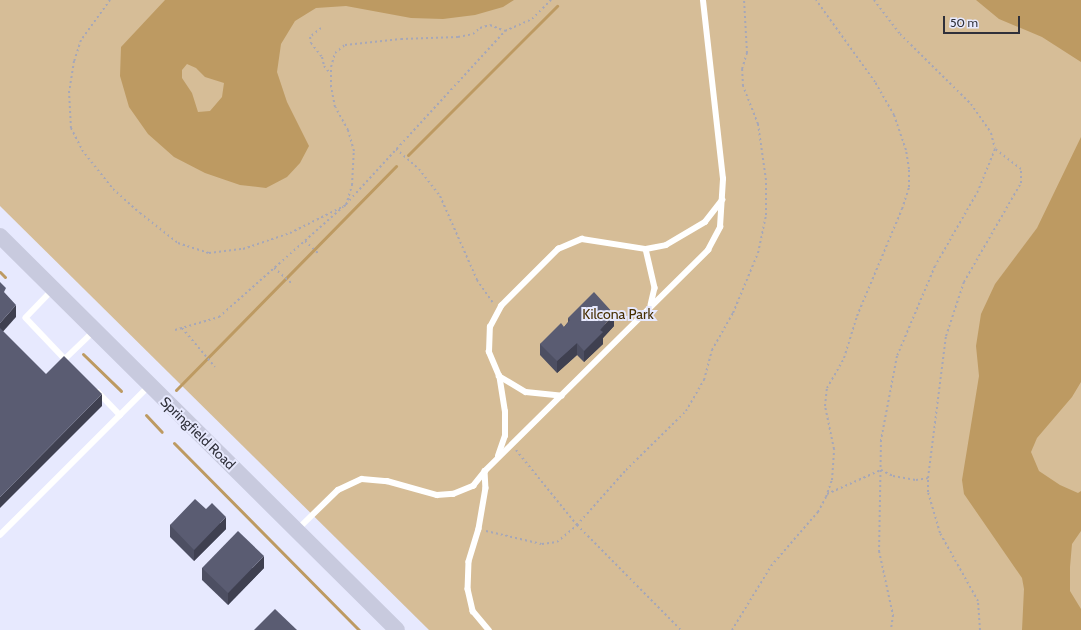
<!DOCTYPE html>
<html>
<head>
<meta charset="utf-8">
<style>
  body { margin:0 }
  #map { position:relative; width:1081px; height:630px; overflow:hidden; background:#e7e9fe; font-family:Cabin,sans-serif }
  div>[style] { position:absolute }
  [style*='--x'] { left:calc(var(--x)*1px); top:calc(var(--y)*1px); width:calc(var(--w)*1px); rotate:calc(var(--a)*1deg) }
  .green>* { inset:0; background:#d6bd97 }
  .water>* { inset:0; background:#bd9a62 }
  .stream>* { height:3px; margin:-1.5px; padding:0 1.5px; transform-origin:1.5px; border-radius:1.5px; background:#bd9a62 }
  .path>* { height:2px; margin-top:-1px; transform-origin:0; background:repeating-linear-gradient(90deg,#a6a7b8 0 2px,transparent 0 5px) }
  .lane>* { height:5.5px; margin:-2.75px; padding:0 2.75px; transform-origin:2.75px; border-radius:2.75px; background:#fff }
  .secondary>* { height:16px; margin:-8px; padding:0 8px; transform-origin:8px; border-radius:8px; background:#c8cade }
  .wall>* { inset:0; background:#4d4f62 }
  .shaded-wall>* { inset:0; background:#3f4050 }
  .building>* { inset:0; background:#5a5c72 }
  span { translate:-50% -50%; white-space:nowrap; text-align:center; line-height:1.15; -webkit-text-stroke:4px #e7e9fe; paint-order:stroke }
  .park-label { font-size:14px; color:#462e00 }
  .street-label { font-size:14px; color:#2f303a }
  .scale { position:absolute; left:943px; top:16px; width:77px; height:18px; box-sizing:border-box; border:2px solid #2f303a; border-top:0; padding-left:5px; font-size:12px; line-height:14px; white-space:nowrap; color:#2f303a; -webkit-text-stroke:3px #e7e9fe; paint-order:stroke }
</style>
</head>
<body>
<div id="map">
  <div class="green">
    <i style="clip-path:polygon(0 0,1081px 0,1081px 630px,429px 630px,0 206px)"></i>
  </div>
  <div class="water">
    <i style="clip-path:polygon(evenodd,165px 0,514px 0,503px 7px,475px 15px,443px 19px,411px 18px,346px 6px,316px 8px,295px 21px,281px 44px,277px 72px,287px 102px,309px 146px,300px 163px,287px 177px,266px 188px,240px 185px,205px 173px,174px 157px,148px 134px,129px 107px,120px 76px,121px 47px,165px 0,187px 64px,196px 68px,205px 77px,224px 83px,222px 97px,210px 111px,198px 112px,192px 93px,182px 78px,182px 70px,187px 64px)"></i>
    <i style="clip-path:polygon(976px 0,1081px 0,1081px 62px,1042px 37px,999px 19px)"></i>
    <i style="clip-path:polygon(1081px 137px,1081px 382px,1072px 397px,1037px 438px,1031px 452px,1039px 471px,1060px 485px,1078px 493px,1081px 491px,1081px 531px,1072px 544px,1070px 567px,1070px 591px,1081px 609px,1081px 630px,1022px 630px,1024px 589px,1022px 578px,964px 494px,962px 480px,979px 376px,976px 346px,981px 314px,995px 284px,1037px 228px)"></i>
  </div>
  <div class="stream">
    <i style="--x:408;--y:155;--w:211;--a:-45"></i>
    <i style="--x:0;--y:272;--w:7;--a:45"></i>
    <i style="--x:83;--y:354;--w:53;--a:44.2"></i>
    <i style="--x:176;--y:390;--w:314;--a:-45.5"></i>
    <i style="--x:146;--y:415;--w:23;--a:47"></i>
    <i style="--x:174;--y:443;--w:263;--a:45.3"></i>
  </div>
  <div class="path">
    <i style="--x:110;--y:0;--w:49;--a:125.9"></i>
    <i style="--x:81;--y:40;--w:22;--a:108"></i>
    <i style="--x:74;--y:61;--w:30;--a:99"></i>
    <i style="--x:69;--y:91;--w:37;--a:87"></i>
    <i style="--x:71;--y:128;--w:25;--a:63"></i>
    <i style="--x:82;--y:150;--w:50;--a:51.5"></i>
    <i style="--x:113;--y:189;--w:36;--a:42"></i>
    <i style="--x:140;--y:213;--w:48;--a:38.3"></i>
    <i style="--x:178;--y:243;--w:33;--a:18"></i>
    <i style="--x:209;--y:253;--w:34;--a:-7"></i>
    <i style="--x:243;--y:249;--w:50;--a:-18.8"></i>
    <i style="--x:290;--y:233;--w:63;--a:-26.6"></i>
    <i style="--x:346;--y:205;--w:21;--a:-73"></i>
    <i style="--x:352;--y:185;--w:34;--a:-87"></i>
    <i style="--x:354;--y:151;--w:22;--a:-106"></i>
    <i style="--x:348;--y:130;--w:26;--a:-119"></i>
    <i style="--x:335;--y:107;--w:20;--a:-101"></i>
    <i style="--x:331;--y:87;--w:20;--a:-90"></i>
    <i style="--x:331;--y:67;--w:15;--a:-74"></i>
    <i style="--x:335;--y:53;--w:13;--a:-39"></i>
    <i style="--x:345;--y:45;--w:56;--a:-6.1"></i>
    <i style="--x:401;--y:39;--w:57;--a:-2"></i>
    <i style="--x:458;--y:37;--w:15;--a:-11"></i>
    <i style="--x:473;--y:34;--w:9;--a:-41"></i>
    <i style="--x:480;--y:28;--w:10;--a:-17"></i>
    <i style="--x:490;--y:25;--w:16;--a:22"></i>
    <i style="--x:505;--y:31;--w:30;--a:-24"></i>
    <i style="--x:532;--y:19;--w:27;--a:-45"></i>
    <i style="--x:874;--y:0;--w:43;--a:52.6"></i>
    <i style="--x:900;--y:34;--w:100;--a:44.6"></i>
    <i style="--x:971;--y:104;--w:35;--a:55"></i>
    <i style="--x:991;--y:133;--w:16;--a:76"></i>
    <i style="--x:995;--y:149;--w:45;--a:112"></i>
    <i style="--x:978;--y:191;--w:86;--a:119.8"></i>
    <i style="--x:935;--y:266;--w:98;--a:112.9"></i>
    <i style="--x:897;--y:356;--w:86;--a:100.8"></i>
    <i style="--x:881;--y:440;--w:111;--a:91"></i>
    <i style="--x:879;--y:551;--w:66;--a:77.7"></i>
    <i style="--x:893;--y:615;--w:15;--a:98"></i>
    <i style="--x:321;--y:28;--w:14;--a:141"></i>
    <i style="--x:310;--y:37;--w:6;--a:81"></i>
    <i style="--x:311;--y:43;--w:18;--a:52"></i>
    <i style="--x:322;--y:57;--w:9;--a:77"></i>
    <i style="--x:324;--y:66;--w:9;--a:49"></i>
    <i style="--x:396;--y:149;--w:30;--a:41"></i>
    <i style="--x:419;--y:169;--w:34;--a:52"></i>
    <i style="--x:440;--y:196;--w:92;--a:66.2"></i>
    <i style="--x:477;--y:280;--w:29;--a:55"></i>
    <i style="--x:346;--y:204;--w:235;--a:-47.4"></i>
    <i style="--x:305;--y:241;--w:19;--a:43"></i>
    <i style="--x:274;--y:268;--w:23;--a:41"></i>
    <i style="--x:182;--y:328;--w:51;--a:49.8"></i>
    <i style="--x:175;--y:330;--w:46;--a:-16.5"></i>
    <i style="--x:219;--y:317;--w:166;--a:-41.6"></i>
    <i style="--x:516;--y:450;--w:97;--a:50.9"></i>
    <i style="--x:577;--y:525;--w:148;--a:45.3"></i>
    <i style="--x:827;--y:494;--w:59;--a:-24"></i>
    <i style="--x:881;--y:470;--w:13;--a:27"></i>
    <i style="--x:893;--y:476;--w:23;--a:10"></i>
    <i style="--x:916;--y:480;--w:12;--a:-9"></i>
    <i style="--x:486;--y:531;--w:57;--a:13.1"></i>
    <i style="--x:542;--y:544;--w:15;--a:-8"></i>
    <i style="--x:557;--y:542;--w:26;--a:-40"></i>
    <i style="--x:577;--y:525;--w:74;--a:-48.3"></i>
    <i style="--x:626;--y:470;--w:84;--a:-44.5"></i>
    <i style="--x:686;--y:411;--w:36;--a:-60"></i>
    <i style="--x:704;--y:380;--w:31;--a:-75"></i>
    <i style="--x:712;--y:350;--w:43;--a:-60.4"></i>
    <i style="--x:733;--y:313;--w:65;--a:-67.4"></i>
    <i style="--x:758;--y:253;--w:39;--a:-78"></i>
    <i style="--x:766;--y:215;--w:35;--a:-90"></i>
    <i style="--x:766;--y:180;--w:57;--a:-98.1"></i>
    <i style="--x:758;--y:124;--w:41;--a:-111.5"></i>
    <i style="--x:743;--y:86;--w:17;--a:-93"></i>
    <i style="--x:742;--y:69;--w:17;--a:-73"></i>
    <i style="--x:747;--y:53;--w:53;--a:-93.2"></i>
    <i style="--x:732;--y:630;--w:75;--a:-58.6"></i>
    <i style="--x:771;--y:566;--w:72;--a:-49"></i>
    <i style="--x:818;--y:512;--w:17;--a:-62"></i>
    <i style="--x:826;--y:497;--w:18;--a:-71"></i>
    <i style="--x:832;--y:480;--w:31;--a:-86"></i>
    <i style="--x:834;--y:449;--w:44;--a:-101.8"></i>
    <i style="--x:825;--y:406;--w:18;--a:-84"></i>
    <i style="--x:827;--y:388;--w:34;--a:-60"></i>
    <i style="--x:844;--y:358;--w:44;--a:-72.8"></i>
    <i style="--x:857;--y:316;--w:116;--a:-67.2"></i>
    <i style="--x:902;--y:209;--w:23;--a:-72"></i>
    <i style="--x:909;--y:187;--w:18;--a:-90"></i>
    <i style="--x:909;--y:169;--w:19;--a:-99"></i>
    <i style="--x:906;--y:150;--w:37;--a:-109"></i>
    <i style="--x:894;--y:115;--w:38;--a:-120"></i>
    <i style="--x:875;--y:82;--w:101;--a:-125.7"></i>
    <i style="--x:980;--y:630;--w:29;--a:-94"></i>
    <i style="--x:978;--y:601;--w:78;--a:-119.2"></i>
    <i style="--x:940;--y:533;--w:43;--a:-106.3"></i>
    <i style="--x:928;--y:492;--w:14;--a:-90"></i>
    <i style="--x:928;--y:478;--w:143;--a:-82.8"></i>
    <i style="--x:946;--y:336;--w:57;--a:-71.6"></i>
    <i style="--x:964;--y:282;--w:114;--a:-60.1"></i>
    <i style="--x:1021;--y:183;--w:14;--a:-90"></i>
    <i style="--x:1021;--y:169;--w:33;--a:-142"></i>
  </div>
  <div class="lane">
    <i style="--x:646;--y:249;--w:40;--a:77"></i>
    <i style="--x:655;--y:288;--w:17;--a:103"></i>
    <i style="--x:52;--y:291;--w:37;--a:134"></i>
    <i style="--x:26;--y:318;--w:57;--a:46.4"></i>
    <i style="--x:65;--y:359;--w:40;--a:-44"></i>
    <i style="--x:499;--y:376;--w:31;--a:31"></i>
    <i style="--x:526;--y:392;--w:36;--a:6"></i>
    <i style="--x:98;--y:392;--w:32;--a:46"></i>
    <i style="--x:498;--y:456;--w:21;--a:-71"></i>
    <i style="--x:505;--y:436;--w:24;--a:-90"></i>
    <i style="--x:505;--y:412;--w:36;--a:-99"></i>
    <i style="--x:499;--y:376;--w:26;--a:-113"></i>
    <i style="--x:489;--y:352;--w:25;--a:-88"></i>
    <i style="--x:490;--y:327;--w:24;--a:-62"></i>
    <i style="--x:501;--y:306;--w:81;--a:-45"></i>
    <i style="--x:558;--y:249;--w:26;--a:-23"></i>
    <i style="--x:582;--y:239;--w:65;--a:8.9"></i>
    <i style="--x:646;--y:249;--w:20;--a:-11"></i>
    <i style="--x:666;--y:245;--w:45;--a:-30.5"></i>
    <i style="--x:705;--y:222;--w:28;--a:-52"></i>
    <i style="--x:485;--y:471;--w:17;--a:87"></i>
    <i style="--x:486;--y:488;--w:42;--a:99.7"></i>
    <i style="--x:479;--y:529;--w:34;--a:107"></i>
    <i style="--x:469;--y:562;--w:27;--a:92"></i>
    <i style="--x:468;--y:589;--w:23;--a:77"></i>
    <i style="--x:473;--y:611;--w:25;--a:50"></i>
    <i style="--x:297;--y:530;--w:57;--a:-44.3"></i>
    <i style="--x:338;--y:490;--w:26;--a:-25"></i>
    <i style="--x:362;--y:479;--w:25;--a:5"></i>
    <i style="--x:387;--y:481;--w:52;--a:15.6"></i>
    <i style="--x:437;--y:495;--w:16;--a:-4"></i>
    <i style="--x:453;--y:494;--w:22;--a:-22"></i>
    <i style="--x:473;--y:486;--w:19;--a:-51"></i>
    <i style="--x:485;--y:471;--w:314;--a:-44.7"></i>
    <i style="--x:708;--y:250;--w:26;--a:-62"></i>
    <i style="--x:720;--y:227;--w:48;--a:-86.4"></i>
    <i style="--x:723;--y:179;--w:180;--a:-96.4"></i>
    <i style="--x:0;--y:535;--w:211;--a:-45"></i>
  </div>
  <div class="secondary">
    <i style="--x:0;--y:236;--w:559;--a:44.78"></i>
  </div>
  <div class="wall">
    <i style="clip-path:polygon(568px 318px,614px 326px,603px 338px,603px 344px,584px 362px,577px 355px,557px 373px,540px 355px,540px 344px,564px 327px,568px 322px)"></i>
    <i style="clip-path:polygon(206px 509px,226px 529px,194px 561px,170px 537px,170px 525px)"></i>
    <i style="clip-path:polygon(202px 568px,264px 568px,228px 605px,202px 580px)"></i>
  </div>
  <div class="shaded-wall">
    <i style="clip-path:polygon(16px 305px,16px 317px,0 335px,0 323px)"></i>
    <i style="clip-path:polygon(614px 314px,614px 326px,603px 338px,603px 344px,584px 362px,584px 351px,600px 330px)"></i>
    <i style="clip-path:polygon(577px 343px,577px 355px,557px 373px,557px 361px)"></i>
    <i style="clip-path:polygon(102px 394px,102px 406px,0 508px,0 497px)"></i>
    <i style="clip-path:polygon(226px 517px,226px 529px,194px 561px,194px 550px)"></i>
    <i style="clip-path:polygon(264px 556px,264px 568px,228px 605px,228px 593px)"></i>
  </div>
  <div class="building">
    <i style="clip-path:polygon(0 282px,6px 288px,4px 292px,16px 305px,0 323px)"></i>
    <i style="clip-path:polygon(594px 292px,614px 314px,600px 330px,603px 332px,584px 351px,577px 343px,557px 361px,540px 344px,561px 323px,564px 327px,570px 320px,568px 318px)"></i>
    <i style="clip-path:polygon(0 328px,46px 374px,64px 356px,102px 394px,0 497px)"></i>
    <i style="clip-path:polygon(195px 499px,206px 509px,212px 503px,226px 517px,194px 550px,170px 525px)"></i>
    <i style="clip-path:polygon(238px 531px,264px 556px,228px 593px,202px 568px)"></i>
    <i style="clip-path:polygon(275px 609px,297px 630px,254px 630px)"></i>
  </div>
  <div class="park-label">
    <span style="left:618px;top:314px">Kilcona Park</span>
  </div>
  <div class="street-label">
    <span style="left:198px;top:433px;rotate:44deg">Springfield Road</span>
  </div>
  <div class="scale">50 m</div>
</div>
</body>
</html>
